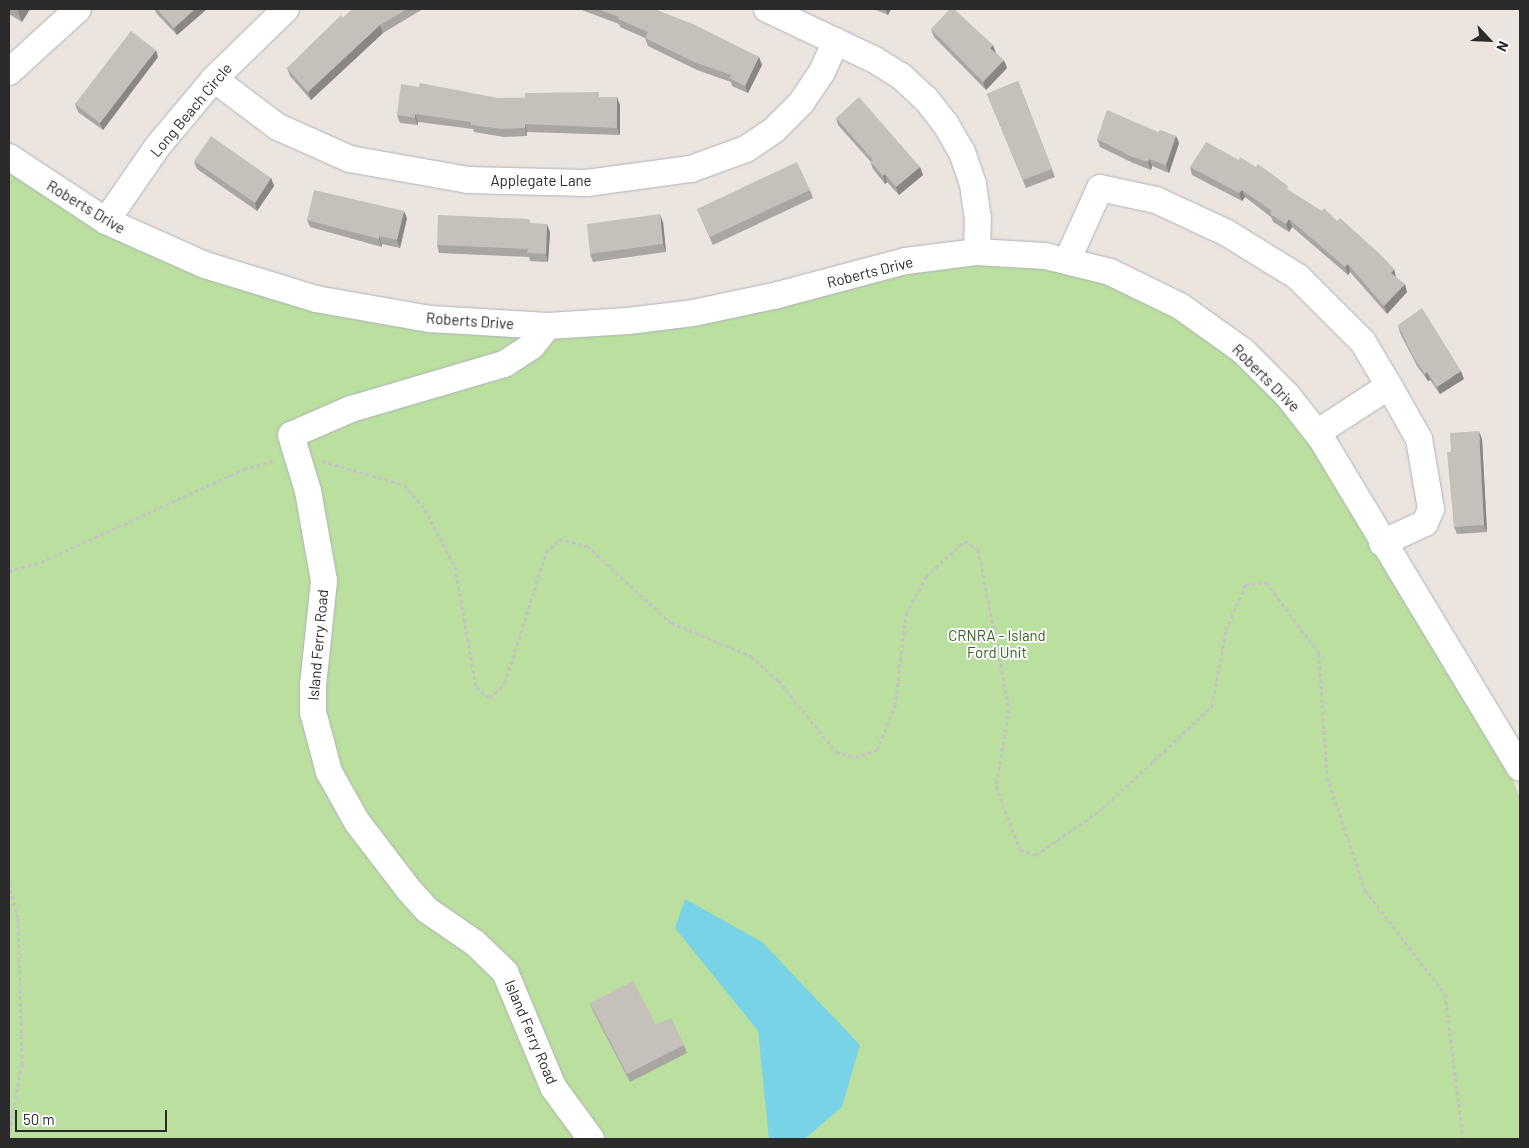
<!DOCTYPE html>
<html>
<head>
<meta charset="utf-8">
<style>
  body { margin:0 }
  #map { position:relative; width:1529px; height:1148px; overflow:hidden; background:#ece5df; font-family:Barlow,sans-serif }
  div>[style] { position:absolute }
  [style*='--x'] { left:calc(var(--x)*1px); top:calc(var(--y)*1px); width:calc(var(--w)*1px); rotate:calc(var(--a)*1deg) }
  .green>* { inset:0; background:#badf9f }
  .water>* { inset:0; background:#79d3e6 }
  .path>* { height:3px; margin-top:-1.5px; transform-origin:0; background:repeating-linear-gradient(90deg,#c4c4c4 0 4px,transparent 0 6.5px) }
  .roads { filter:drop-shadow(0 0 1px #afb2bb) drop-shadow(0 0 1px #afb2bb) }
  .minor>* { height:26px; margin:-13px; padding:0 13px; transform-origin:13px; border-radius:13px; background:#fff }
  .wall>* { inset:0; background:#a9a5a0 }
  .shaded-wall>* { inset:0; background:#8a8682 }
  .building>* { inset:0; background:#c5c0ba }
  span { translate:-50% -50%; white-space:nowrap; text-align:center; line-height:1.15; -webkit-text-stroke:4px #fff; paint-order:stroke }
  .street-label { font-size:15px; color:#2b2b2b }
  .park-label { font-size:15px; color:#346420 }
  .frame { position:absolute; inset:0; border:10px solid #2b2b2b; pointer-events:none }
  .north { position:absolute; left:1464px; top:15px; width:50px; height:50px; -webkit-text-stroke:4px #fff; paint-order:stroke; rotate:115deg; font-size:14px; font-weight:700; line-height:20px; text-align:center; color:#2b2b2b }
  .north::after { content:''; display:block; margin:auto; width:18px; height:22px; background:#2b2b2b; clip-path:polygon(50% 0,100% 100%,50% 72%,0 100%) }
  .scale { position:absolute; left:15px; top:1110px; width:152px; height:22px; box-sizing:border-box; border:2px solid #2b2b2b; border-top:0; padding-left:6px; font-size:15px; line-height:18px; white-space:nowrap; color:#2b2b2b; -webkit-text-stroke:4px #fff; paint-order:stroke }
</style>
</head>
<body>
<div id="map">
  <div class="green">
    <i style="clip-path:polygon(9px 158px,209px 264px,418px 316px,597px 324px,998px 252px,1145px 289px,1258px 359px,1491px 717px,1520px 799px,1520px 1139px,805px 1139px,842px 1107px,685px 899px,676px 928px,758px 1031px,771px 1139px,9px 1139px)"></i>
  </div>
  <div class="water">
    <i style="clip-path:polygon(685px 899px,762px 942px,860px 1045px,842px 1107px,805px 1139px,769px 1139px,758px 1031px,675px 928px)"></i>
  </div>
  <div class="path">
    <i style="--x:322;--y:461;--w:85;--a:16.3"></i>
    <i style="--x:404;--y:485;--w:32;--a:49"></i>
    <i style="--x:425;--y:509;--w:65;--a:62.7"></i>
    <i style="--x:455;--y:567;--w:122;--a:80.1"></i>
    <i style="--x:476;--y:687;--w:18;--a:38"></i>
    <i style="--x:490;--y:698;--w:21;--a:-45"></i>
    <i style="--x:505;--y:683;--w:136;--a:-72.5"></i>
    <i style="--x:546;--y:553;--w:19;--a:-47"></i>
    <i style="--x:559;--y:539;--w:29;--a:14"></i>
    <i style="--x:587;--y:546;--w:114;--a:42.5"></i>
    <i style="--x:671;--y:623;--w:87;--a:22.4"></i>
    <i style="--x:751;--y:656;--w:36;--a:42"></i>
    <i style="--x:778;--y:680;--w:92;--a:51.1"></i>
    <i style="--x:836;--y:752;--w:20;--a:15"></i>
    <i style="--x:855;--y:757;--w:23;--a:-18"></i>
    <i style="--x:877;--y:750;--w:48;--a:-67.8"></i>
    <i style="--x:895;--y:706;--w:93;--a:-83.2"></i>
    <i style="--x:906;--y:614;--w:42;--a:-61.6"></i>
    <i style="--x:926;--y:577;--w:52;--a:-43.5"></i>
    <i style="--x:964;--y:541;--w:16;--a:30"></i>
    <i style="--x:978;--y:549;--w:163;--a:79"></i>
    <i style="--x:1009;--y:709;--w:78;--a:99.6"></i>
    <i style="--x:996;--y:786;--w:68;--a:69.4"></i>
    <i style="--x:1020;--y:850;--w:17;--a:17"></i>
    <i style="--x:1036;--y:855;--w:80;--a:-34.9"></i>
    <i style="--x:1102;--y:809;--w:151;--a:-43.1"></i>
    <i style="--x:1212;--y:706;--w:77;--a:-79.6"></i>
    <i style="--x:1226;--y:630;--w:49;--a:-67.1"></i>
    <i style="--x:1245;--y:585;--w:21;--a:-8"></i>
    <i style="--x:1266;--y:582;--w:89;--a:53.3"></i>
    <i style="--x:1319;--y:653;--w:124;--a:86.3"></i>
    <i style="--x:1327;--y:777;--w:119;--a:71.4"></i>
    <i style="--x:1365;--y:890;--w:131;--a:52.4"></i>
    <i style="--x:1445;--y:994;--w:146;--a:82.9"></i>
    <i style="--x:9;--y:571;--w:33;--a:-16"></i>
    <i style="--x:41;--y:562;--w:223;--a:-24.6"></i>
    <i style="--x:244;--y:469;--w:32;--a:-16"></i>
    <i style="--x:9;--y:883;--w:36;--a:76"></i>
    <i style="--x:18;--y:918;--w:145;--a:88.4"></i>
    <i style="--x:22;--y:1063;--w:72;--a:100.4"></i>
  </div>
  <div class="roads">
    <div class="minor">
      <i style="--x:767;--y:9;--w:119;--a:25.3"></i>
      <i style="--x:875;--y:60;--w:31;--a:32"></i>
      <i style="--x:901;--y:76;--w:34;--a:43"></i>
      <i style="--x:926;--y:99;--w:31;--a:52"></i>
      <i style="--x:945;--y:123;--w:34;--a:60"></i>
      <i style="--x:962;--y:152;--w:34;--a:71"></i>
      <i style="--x:973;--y:184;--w:34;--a:82"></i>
      <i style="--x:978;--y:218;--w:34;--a:92"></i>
      <i style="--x:9;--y:72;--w:93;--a:-42.4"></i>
      <i style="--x:214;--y:79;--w:80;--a:36.9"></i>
      <i style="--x:278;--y:127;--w:79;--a:24"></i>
      <i style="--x:350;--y:159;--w:120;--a:10.1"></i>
      <i style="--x:468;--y:180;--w:119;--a:1.4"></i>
      <i style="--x:587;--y:183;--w:105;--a:-7.7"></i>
      <i style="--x:691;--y:169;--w:59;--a:-20"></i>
      <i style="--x:746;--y:149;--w:34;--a:-34"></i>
      <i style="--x:774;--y:130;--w:38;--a:-45"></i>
      <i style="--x:801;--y:103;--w:37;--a:-56"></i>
      <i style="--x:822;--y:72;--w:34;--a:-66"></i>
      <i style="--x:9;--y:157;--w:116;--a:33.4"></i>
      <i style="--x:106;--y:221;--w:108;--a:24"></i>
      <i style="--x:205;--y:265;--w:116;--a:17"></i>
      <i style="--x:316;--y:299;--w:116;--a:10"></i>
      <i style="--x:430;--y:319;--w:118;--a:3.4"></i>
      <i style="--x:548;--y:326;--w:80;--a:-3.6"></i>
      <i style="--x:628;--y:321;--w:65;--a:-7"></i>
      <i style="--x:693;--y:313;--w:83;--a:-11.9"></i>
      <i style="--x:774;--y:296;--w:137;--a:-14.9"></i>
      <i style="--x:906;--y:261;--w:72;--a:-7.2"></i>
      <i style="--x:977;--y:252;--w:68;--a:3.4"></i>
      <i style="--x:1045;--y:256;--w:67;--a:13.8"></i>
      <i style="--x:1110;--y:272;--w:78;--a:25.9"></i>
      <i style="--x:1180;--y:306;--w:77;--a:35.5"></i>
      <i style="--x:1243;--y:351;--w:62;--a:45"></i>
      <i style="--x:1287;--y:395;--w:55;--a:51.7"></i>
      <i style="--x:1321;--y:438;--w:385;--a:58.9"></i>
      <i style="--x:106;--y:221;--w:91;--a:-55.3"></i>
      <i style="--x:158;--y:146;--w:87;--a:-50.1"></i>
      <i style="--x:214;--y:79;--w:100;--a:-44.2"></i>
      <i style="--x:1067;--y:261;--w:80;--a:-65.7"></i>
      <i style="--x:1100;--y:188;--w:57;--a:12.1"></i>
      <i style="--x:1156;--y:200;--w:78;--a:24.9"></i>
      <i style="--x:1227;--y:233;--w:84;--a:31.8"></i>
      <i style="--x:1298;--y:277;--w:92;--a:45"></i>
      <i style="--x:1363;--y:342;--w:51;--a:59.4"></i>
      <i style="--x:1389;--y:386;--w:86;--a:146.9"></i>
      <i style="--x:548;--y:326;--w:26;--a:129"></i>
      <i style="--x:532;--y:346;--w:33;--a:147"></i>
      <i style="--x:504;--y:364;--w:159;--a:163.6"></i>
      <i style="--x:351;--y:409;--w:65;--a:156.6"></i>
      <i style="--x:291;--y:435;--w:59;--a:73.1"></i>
      <i style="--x:308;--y:491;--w:91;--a:79.9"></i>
      <i style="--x:324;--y:581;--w:105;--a:96"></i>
      <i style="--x:313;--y:685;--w:27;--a:90"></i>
      <i style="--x:313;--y:712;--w:62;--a:75.1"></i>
      <i style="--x:329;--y:772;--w:57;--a:60.8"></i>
      <i style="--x:357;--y:822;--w:86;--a:52.6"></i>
      <i style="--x:409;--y:890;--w:27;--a:48"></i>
      <i style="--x:427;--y:910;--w:58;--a:34.5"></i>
      <i style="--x:475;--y:943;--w:42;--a:44"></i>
      <i style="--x:505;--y:972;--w:125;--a:67.3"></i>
      <i style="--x:553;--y:1087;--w:64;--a:53.8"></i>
      <i style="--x:1382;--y:543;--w:47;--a:-24.9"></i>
      <i style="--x:1425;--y:523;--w:15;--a:-67"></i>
      <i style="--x:1431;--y:509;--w:71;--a:-99.7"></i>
      <i style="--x:1419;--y:439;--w:61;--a:-119.5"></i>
    </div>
  </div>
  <div class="wall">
    <i style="clip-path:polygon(9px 9px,30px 9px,22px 22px,9px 14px)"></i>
    <i style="clip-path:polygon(155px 9px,207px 9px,177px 35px,156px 13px)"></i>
    <i style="clip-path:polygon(353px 9px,423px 9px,383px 33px,311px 100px,290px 76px,287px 68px)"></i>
    <i style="clip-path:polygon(579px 9px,654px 9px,759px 57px,762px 65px,748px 93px,732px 86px,731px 82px,697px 70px,648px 46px,645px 38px,620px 27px,619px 24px)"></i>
    <i style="clip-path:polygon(874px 9px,891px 9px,888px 15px)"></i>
    <i style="clip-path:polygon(931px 29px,996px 53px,1007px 68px,986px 90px,934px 37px)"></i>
    <i style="clip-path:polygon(158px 57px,103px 130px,78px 112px,75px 104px)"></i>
    <i style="clip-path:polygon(1018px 81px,1055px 177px,1026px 188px,987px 94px)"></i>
    <i style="clip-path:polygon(601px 97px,620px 105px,620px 135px,527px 132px,527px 136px,504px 137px,474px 132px,473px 129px,418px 122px,418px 125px,400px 123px,397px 115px,498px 98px)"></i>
    <i style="clip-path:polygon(836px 118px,920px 167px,923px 175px,899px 195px,887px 182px,885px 184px,873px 169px,870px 161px,838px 125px)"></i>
    <i style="clip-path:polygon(1158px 132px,1176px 136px,1179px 143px,1169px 173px,1152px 166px,1151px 170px,1133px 163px,1100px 147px,1097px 139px)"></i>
    <i style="clip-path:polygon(194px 161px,271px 178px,274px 186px,257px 211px,197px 169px)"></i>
    <i style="clip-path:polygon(1190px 167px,1290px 191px,1396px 277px,1407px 292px,1387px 314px,1350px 272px,1348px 275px,1292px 227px,1289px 232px,1273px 222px,1271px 217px,1245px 197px,1242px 201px,1192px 175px)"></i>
    <i style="clip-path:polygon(810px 190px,813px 198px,713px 245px,697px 209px)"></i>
    <i style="clip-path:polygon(407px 218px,400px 248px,382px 244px,382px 247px,310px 227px,307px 220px)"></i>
    <i style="clip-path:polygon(529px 219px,530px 223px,550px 232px,548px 262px,530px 261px,529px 257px,439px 253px,437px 245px)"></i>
    <i style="clip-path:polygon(663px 222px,666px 252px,593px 262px,590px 254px)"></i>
    <i style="clip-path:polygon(1398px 325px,1464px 379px,1440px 394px,1430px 380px,1428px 381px,1417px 366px,1400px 333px)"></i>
    <i style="clip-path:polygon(1482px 439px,1487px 532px,1457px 534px,1454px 527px,1451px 452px)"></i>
    <i style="clip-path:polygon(590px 1003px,656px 1025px,684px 1045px,687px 1053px,630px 1082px,593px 1011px)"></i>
  </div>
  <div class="shaded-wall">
    <i style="clip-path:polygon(17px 9px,30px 9px,22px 22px)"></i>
    <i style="clip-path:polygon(195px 9px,207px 9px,177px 35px,174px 28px)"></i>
    <i style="clip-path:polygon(885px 9px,891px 9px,888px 15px)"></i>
    <i style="clip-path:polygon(380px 25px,383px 33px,311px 100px,308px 92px)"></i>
    <i style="clip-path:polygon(993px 45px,996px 53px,993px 56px,990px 48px)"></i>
    <i style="clip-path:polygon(156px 50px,158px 57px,103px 130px,100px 123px)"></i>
    <i style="clip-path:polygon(759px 57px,762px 65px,748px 93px,745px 86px)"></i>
    <i style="clip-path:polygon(1004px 60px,1007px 68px,986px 90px,983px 82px)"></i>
    <i style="clip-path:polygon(617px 97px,620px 105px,620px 135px,617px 128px)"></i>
    <i style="clip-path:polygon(415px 114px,418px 122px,418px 125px,415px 118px)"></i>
    <i style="clip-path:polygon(525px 124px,527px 132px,527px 136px,525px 128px)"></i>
    <i style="clip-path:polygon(1176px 136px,1179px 143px,1169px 173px,1166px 165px)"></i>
    <i style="clip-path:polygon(1149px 159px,1152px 166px,1151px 170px,1148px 162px)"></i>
    <i style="clip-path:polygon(920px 167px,923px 175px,899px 195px,896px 187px)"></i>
    <i style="clip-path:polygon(885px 174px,887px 182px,885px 184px,883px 176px)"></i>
    <i style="clip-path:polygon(271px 178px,274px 186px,257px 211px,255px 203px)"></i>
    <i style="clip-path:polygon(1242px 190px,1245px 197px,1242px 201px,1239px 193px)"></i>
    <i style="clip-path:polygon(404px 211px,407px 218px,400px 248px,397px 240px)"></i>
    <i style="clip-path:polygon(660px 214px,663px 222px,666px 252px,663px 244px)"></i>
    <i style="clip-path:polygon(1289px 219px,1292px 227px,1289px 232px,1286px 224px)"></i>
    <i style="clip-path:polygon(547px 224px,550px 232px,548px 262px,546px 254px)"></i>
    <i style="clip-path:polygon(379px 236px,382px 244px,382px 247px,379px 239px)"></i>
    <i style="clip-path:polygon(1348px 264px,1350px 272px,1348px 275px,1345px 267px)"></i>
    <i style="clip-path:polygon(1394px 269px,1396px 277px,1393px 281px,1391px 273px)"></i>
    <i style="clip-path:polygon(1405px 284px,1407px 292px,1387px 314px,1384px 306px)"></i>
    <i style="clip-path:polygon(1461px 371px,1464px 379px,1440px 394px,1437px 387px)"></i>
    <i style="clip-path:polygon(1427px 372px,1430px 380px,1428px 381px,1425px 374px)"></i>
    <i style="clip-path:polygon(1479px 431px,1482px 439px,1487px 532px,1484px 525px)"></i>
  </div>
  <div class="building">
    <i style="clip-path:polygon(157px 9px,195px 9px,174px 28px)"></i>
    <i style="clip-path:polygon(353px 9px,407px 9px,380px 25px,308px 92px,287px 68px,341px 15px,343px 18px)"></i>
    <i style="clip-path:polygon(597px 9px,654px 9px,693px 24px,759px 57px,745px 86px,729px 78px,731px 75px,694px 62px,645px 38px,648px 32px,618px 19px,619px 17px)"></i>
    <i style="clip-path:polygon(950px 9px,954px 9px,993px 45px,990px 48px,1004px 60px,983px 82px,931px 29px)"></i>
    <i style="clip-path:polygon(131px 31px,156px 50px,100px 123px,75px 104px)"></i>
    <i style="clip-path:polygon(1018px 81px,1052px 169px,1023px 180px,987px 94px)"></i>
    <i style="clip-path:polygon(420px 83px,498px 98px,525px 98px,525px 93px,599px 92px,599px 97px,617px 97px,617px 128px,525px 124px,525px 128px,502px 129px,471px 125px,471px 122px,415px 114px,415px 118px,397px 115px,401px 84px,419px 87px)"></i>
    <i style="clip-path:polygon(859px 97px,920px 167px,896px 187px,885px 174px,883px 176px,870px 161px,873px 160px,836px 118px)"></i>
    <i style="clip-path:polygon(1107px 110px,1158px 132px,1160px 130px,1176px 136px,1166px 165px,1149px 159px,1148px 162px,1130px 156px,1097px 139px)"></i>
    <i style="clip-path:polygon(211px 136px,271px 178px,255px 203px,194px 161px)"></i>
    <i style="clip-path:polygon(1206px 142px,1239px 160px,1240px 157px,1256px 167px,1258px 164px,1288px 186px,1287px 189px,1322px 211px,1324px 208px,1337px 221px,1340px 218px,1381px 255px,1394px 269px,1391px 273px,1405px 284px,1384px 306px,1348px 264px,1345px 267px,1289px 219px,1286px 224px,1270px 214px,1272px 211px,1242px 190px,1239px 193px,1190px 167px)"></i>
    <i style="clip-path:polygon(797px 162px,810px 190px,710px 237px,697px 209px)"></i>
    <i style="clip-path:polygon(314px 190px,404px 211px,397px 240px,379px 236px,379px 239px,307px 220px)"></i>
    <i style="clip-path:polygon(660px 214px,663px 244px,590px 254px,587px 224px)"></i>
    <i style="clip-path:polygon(438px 215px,529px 219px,529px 223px,547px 224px,546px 254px,527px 253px,528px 249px,437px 245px)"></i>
    <i style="clip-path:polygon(1422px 308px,1461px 371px,1437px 387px,1427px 372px,1425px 374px,1414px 358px,1398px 325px)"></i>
    <i style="clip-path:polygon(1479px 431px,1484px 525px,1454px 527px,1447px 452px,1451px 452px,1450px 433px)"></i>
    <i style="clip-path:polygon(633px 981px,656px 1025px,671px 1018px,684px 1045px,627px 1074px,590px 1003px)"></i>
  </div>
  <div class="street-label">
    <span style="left:191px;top:110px;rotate:-50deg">Long Beach Circle</span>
    <span style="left:541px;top:181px">Applegate Lane</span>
    <span style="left:86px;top:207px;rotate:31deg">Roberts Drive</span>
    <span style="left:870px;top:272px;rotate:-14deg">Roberts Drive</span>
    <span style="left:470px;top:321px;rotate:4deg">Roberts Drive</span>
    <span style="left:1266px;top:378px;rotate:45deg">Roberts Drive</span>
    <span style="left:318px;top:645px;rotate:-85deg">Island Ferry Road</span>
    <span style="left:531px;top:1032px;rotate:67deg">Island Ferry Road</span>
  </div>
  <div class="park-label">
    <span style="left:997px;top:644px">CRNRA - Island<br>Ford Unit</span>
  </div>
  <div class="frame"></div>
  <div class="north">N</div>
  <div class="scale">50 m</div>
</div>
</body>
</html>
